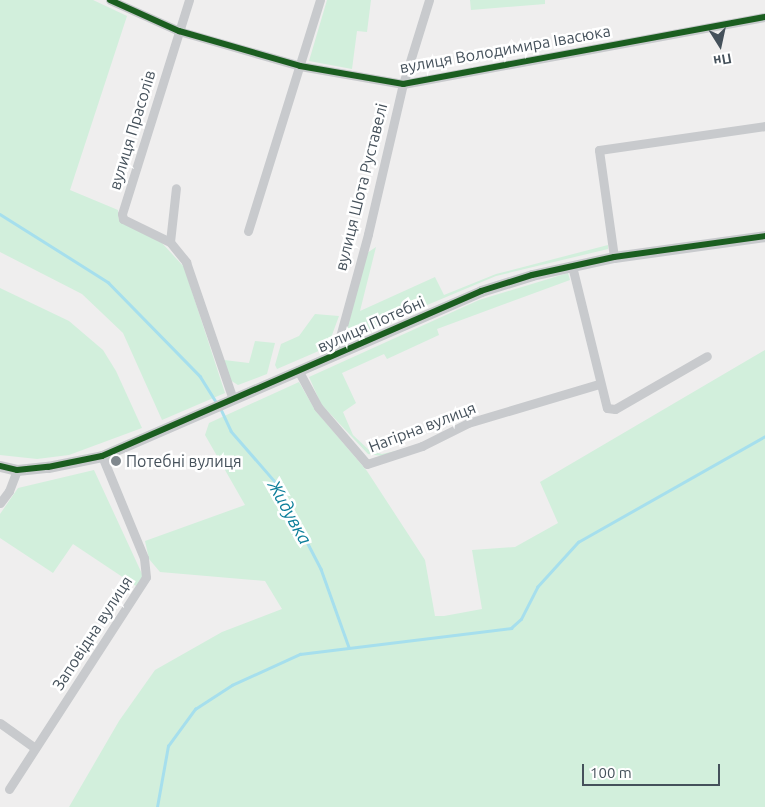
<!DOCTYPE html>
<html>
<head>
<meta charset="utf-8">
<style>
  body { margin:0 }
  #map { position:relative; width:765px; height:807px; overflow:hidden; background:#efeeee; font-family:Ubuntu,sans-serif }
  div>[style] { position:absolute }
  [style*='--x'] { left:calc(var(--x)*1px); top:calc(var(--y)*1px); width:calc(var(--w)*1px); rotate:calc(var(--a)*1deg) }
  .green>* { inset:0; background:#d2efdc }
  .stream>* { height:2.5px; margin:-1.25px; padding:0 1.25px; transform-origin:1.25px; border-radius:1.25px; background:#a6dfed }
  .minor>* { height:9px; margin:-4.5px; padding:0 4.5px; transform-origin:4.5px; border-radius:4.5px; background:#c8cacd }
  .tertiary>* { height:11px; margin:-5.5px; padding:0 5.5px; transform-origin:5.5px; border-radius:5.5px; background:#c8cacd }
  .cycleway>* { height:6px; margin:-3px; padding:0 3px; transform-origin:3px; border-radius:3px; background:#1b5e20 }
  .dots>* { width:14px; height:14px; translate:-50% -50%; box-sizing:border-box; border:2px solid #fff; border-radius:50% }
  span { translate:-50% -50%; white-space:nowrap; text-align:center; line-height:1.15; -webkit-text-stroke:5px #fff; paint-order:stroke }
  .street-label { font-size:16px; color:#45515b }
  .poi-label { font-size:16px; color:#45515b }
  .left { translate:0 -50%; text-align:left }
  .water-label { font-size:18px; color:#0b7e9a; font-style:italic }
  .north { position:absolute; left:695px; top:20px; width:50px; height:50px; -webkit-text-stroke:4px #fff; paint-order:stroke; rotate:170deg; font-size:14px; font-weight:700; line-height:20px; text-align:center; color:#45515b }
  .north::after { content:''; display:block; margin:auto; width:18px; height:22px; background:#45515b; clip-path:polygon(50% 0,100% 100%,50% 72%,0 100%) }
  .scale { position:absolute; left:582px; top:764px; width:138px; height:22px; box-sizing:border-box; border:2px solid #45515b; border-top:0; padding-left:6px; font-size:15px; line-height:18px; white-space:nowrap; color:#45515b; -webkit-text-stroke:4px #fff; paint-order:stroke }
</style>
</head>
<body>
<div id="map">
  <div class="green">
    <i style="clip-path:polygon(0 0,93px 0,127px 16px,70px 190px,118px 210px,119px 220px,162px 243px,184px 267px,225px 393px,162px 420px,123px 333px,82px 294px,0 252px)"></i>
    <i style="clip-path:polygon(327px 0,371px 0,367px 32px,357px 31px,352px 69px,309px 61px)"></i>
    <i style="clip-path:polygon(470px 0,545px 0,545px 4px,471px 10px)"></i>
    <i style="clip-path:polygon(608px 245px,608px 249px,496px 276px,356px 335px,349px 335px,347px 330px,345px 324px,367px 253px,376px 247px,360px 311px,435px 277px,444px 295px,496px 274px)"></i>
    <i style="clip-path:polygon(568px 273px,570px 280px,437px 329px,439px 335px,387px 359px,384px 354px,342px 373px,356px 403px,343px 412px,353px 435px,370px 451px,382px 454px,400px 450px,382px 456px,368px 454px,321px 404px,309px 377px,479px 300px)"></i>
    <i style="clip-path:polygon(0 288px,69px 321px,103px 350px,116px 371px,142px 428px,69px 455px,37px 459px,0 455px)"></i>
    <i style="clip-path:polygon(315px 314px,339px 316px,332px 335px,321px 350px,277px 369px,275px 365px,281px 344px,299px 336px)"></i>
    <i style="clip-path:polygon(255px 341px,275px 343px,267px 374px,238px 385px,230px 380px,224px 360px,249px 363px)"></i>
    <i style="clip-path:polygon(765px 350px,765px 807px,69px 807px,119px 721px,155px 670px,222px 632px,282px 609px,265px 581px,160px 572px,149px 559px,145px 541px,245px 505px,205px 435px,209px 423px,299px 382px,315px 410px,367px 471px,425px 560px,435px 616px,444px 616px,482px 609px,472px 550px,515px 547px,558px 523px,540px 482px)"></i>
    <i style="clip-path:polygon(94px 470px,143px 576px,136px 586px,73px 544px,53px 573px,0 538px,0 514px,18px 488px)"></i>
  </div>
  <div class="stream">
    <i style="--x:0;--y:214;--w:128;--a:32.2"></i>
    <i style="--x:108;--y:282;--w:132;--a:45.6"></i>
    <i style="--x:200;--y:376;--w:32;--a:58"></i>
    <i style="--x:220;--y:407;--w:26;--a:65"></i>
    <i style="--x:231;--y:431;--w:70;--a:49"></i>
    <i style="--x:277;--y:484;--w:96;--a:62.6"></i>
    <i style="--x:321;--y:569;--w:83;--a:70.3"></i>
    <i style="--x:157;--y:807;--w:62;--a:-79.8"></i>
    <i style="--x:168;--y:746;--w:46;--a:-53.9"></i>
    <i style="--x:195;--y:709;--w:44;--a:-33"></i>
    <i style="--x:232;--y:685;--w:75;--a:-24.5"></i>
    <i style="--x:300;--y:654;--w:213;--a:-7"></i>
    <i style="--x:511;--y:628;--w:13;--a:-42"></i>
    <i style="--x:521;--y:619;--w:36;--a:-63"></i>
    <i style="--x:537;--y:587;--w:61;--a:-47.7"></i>
    <i style="--x:578;--y:542;--w:215;--a:-29.5"></i>
  </div>
  <div class="minor">
    <i style="--x:110;--y:0;--w:76;--a:24.2"></i>
    <i style="--x:179;--y:31;--w:126;--a:16.1"></i>
    <i style="--x:300;--y:66;--w:105;--a:9.9"></i>
    <i style="--x:403;--y:84;--w:368;--a:-10.5"></i>
    <i style="--x:189;--y:0;--w:224;--a:107.4"></i>
    <i style="--x:122;--y:214;--w:5;--a:79"></i>
    <i style="--x:123;--y:219;--w:52;--a:26.1"></i>
    <i style="--x:170;--y:242;--w:26;--a:51"></i>
    <i style="--x:186;--y:262;--w:145;--a:71.1"></i>
    <i style="--x:248;--y:231;--w:242;--a:-72.7"></i>
    <i style="--x:170;--y:242;--w:54;--a:-83.7"></i>
    <i style="--x:614;--y:257;--w:108;--a:-98"></i>
    <i style="--x:599;--y:150;--w:168;--a:-8.2"></i>
    <i style="--x:572;--y:266;--w:146;--a:76.2"></i>
    <i style="--x:607;--y:408;--w:8;--a:7"></i>
    <i style="--x:615;--y:409;--w:106;--a:-29.9"></i>
    <i style="--x:335;--y:355;--w:125;--a:-74.7"></i>
    <i style="--x:368;--y:234;--w:154;--a:-76.9"></i>
    <i style="--x:403;--y:84;--w:88;--a:-72.8"></i>
    <i style="--x:298;--y:370;--w:42;--a:61.6"></i>
    <i style="--x:318;--y:407;--w:75;--a:49.3"></i>
    <i style="--x:367;--y:464;--w:58;--a:-18.1"></i>
    <i style="--x:422;--y:446;--w:51;--a:-26.6"></i>
    <i style="--x:468;--y:423;--w:137;--a:-16.6"></i>
    <i style="--x:0;--y:503;--w:15;--a:-53"></i>
    <i style="--x:9;--y:491;--w:22;--a:-69"></i>
    <i style="--x:0;--y:723;--w:43;--a:35.5"></i>
    <i style="--x:9;--y:789;--w:252;--a:-57.1"></i>
    <i style="--x:146;--y:577;--w:19;--a:-96"></i>
    <i style="--x:144;--y:558;--w:110;--a:-112.4"></i>
  </div>
  <div class="tertiary">
    <i style="--x:0;--y:466;--w:17;--a:13"></i>
    <i style="--x:17;--y:470;--w:31;--a:-6"></i>
    <i style="--x:48;--y:467;--w:55;--a:-11.5"></i>
    <i style="--x:102;--y:456;--w:413;--a:-23.5"></i>
    <i style="--x:481;--y:291;--w:53;--a:-17.4"></i>
    <i style="--x:532;--y:275;--w:84;--a:-12.4"></i>
    <i style="--x:614;--y:257;--w:152;--a:-7.9"></i>
  </div>
  <div class="cycleway">
    <i style="--x:110;--y:0;--w:76;--a:24.2"></i>
    <i style="--x:179;--y:31;--w:126;--a:16.1"></i>
    <i style="--x:300;--y:66;--w:105;--a:9.9"></i>
    <i style="--x:403;--y:84;--w:368;--a:-10.5"></i>
    <i style="--x:0;--y:466;--w:17;--a:13"></i>
    <i style="--x:17;--y:470;--w:31;--a:-6"></i>
    <i style="--x:48;--y:467;--w:55;--a:-11.5"></i>
    <i style="--x:102;--y:456;--w:413;--a:-23.5"></i>
    <i style="--x:481;--y:291;--w:53;--a:-17.4"></i>
    <i style="--x:532;--y:275;--w:84;--a:-12.4"></i>
    <i style="--x:614;--y:257;--w:152;--a:-7.9"></i>
  </div>
  <div class="dots">
    <i style="left:116px;top:461px;background:#80888e"></i>
  </div>
  <div class="street-label">
    <span style="left:505px;top:49px;rotate:-10deg">вулиця Володимира Івасюка</span>
    <span style="left:132px;top:130px;rotate:-73deg">вулиця Прасолів</span>
    <span style="left:361px;top:187px;rotate:-76deg">вулиця Шота Руставелі</span>
    <span style="left:371px;top:324px;rotate:-24deg">вулиця Потебні</span>
    <span style="left:422px;top:427px;rotate:-21deg">Нагірна вулиця</span>
    <span style="left:92px;top:633px;rotate:-57deg">Заповідна вулиця</span>
  </div>
  <div class="poi-label">
    <span class="left" style="left:126px;top:461px">Потебні вулиця</span>
  </div>
  <div class="water-label">
    <span style="left:290px;top:512px;rotate:61deg">Жидувка</span>
  </div>
  <div class="north">Пн</div>
  <div class="scale">100 m</div>
</div>
</body>
</html>
